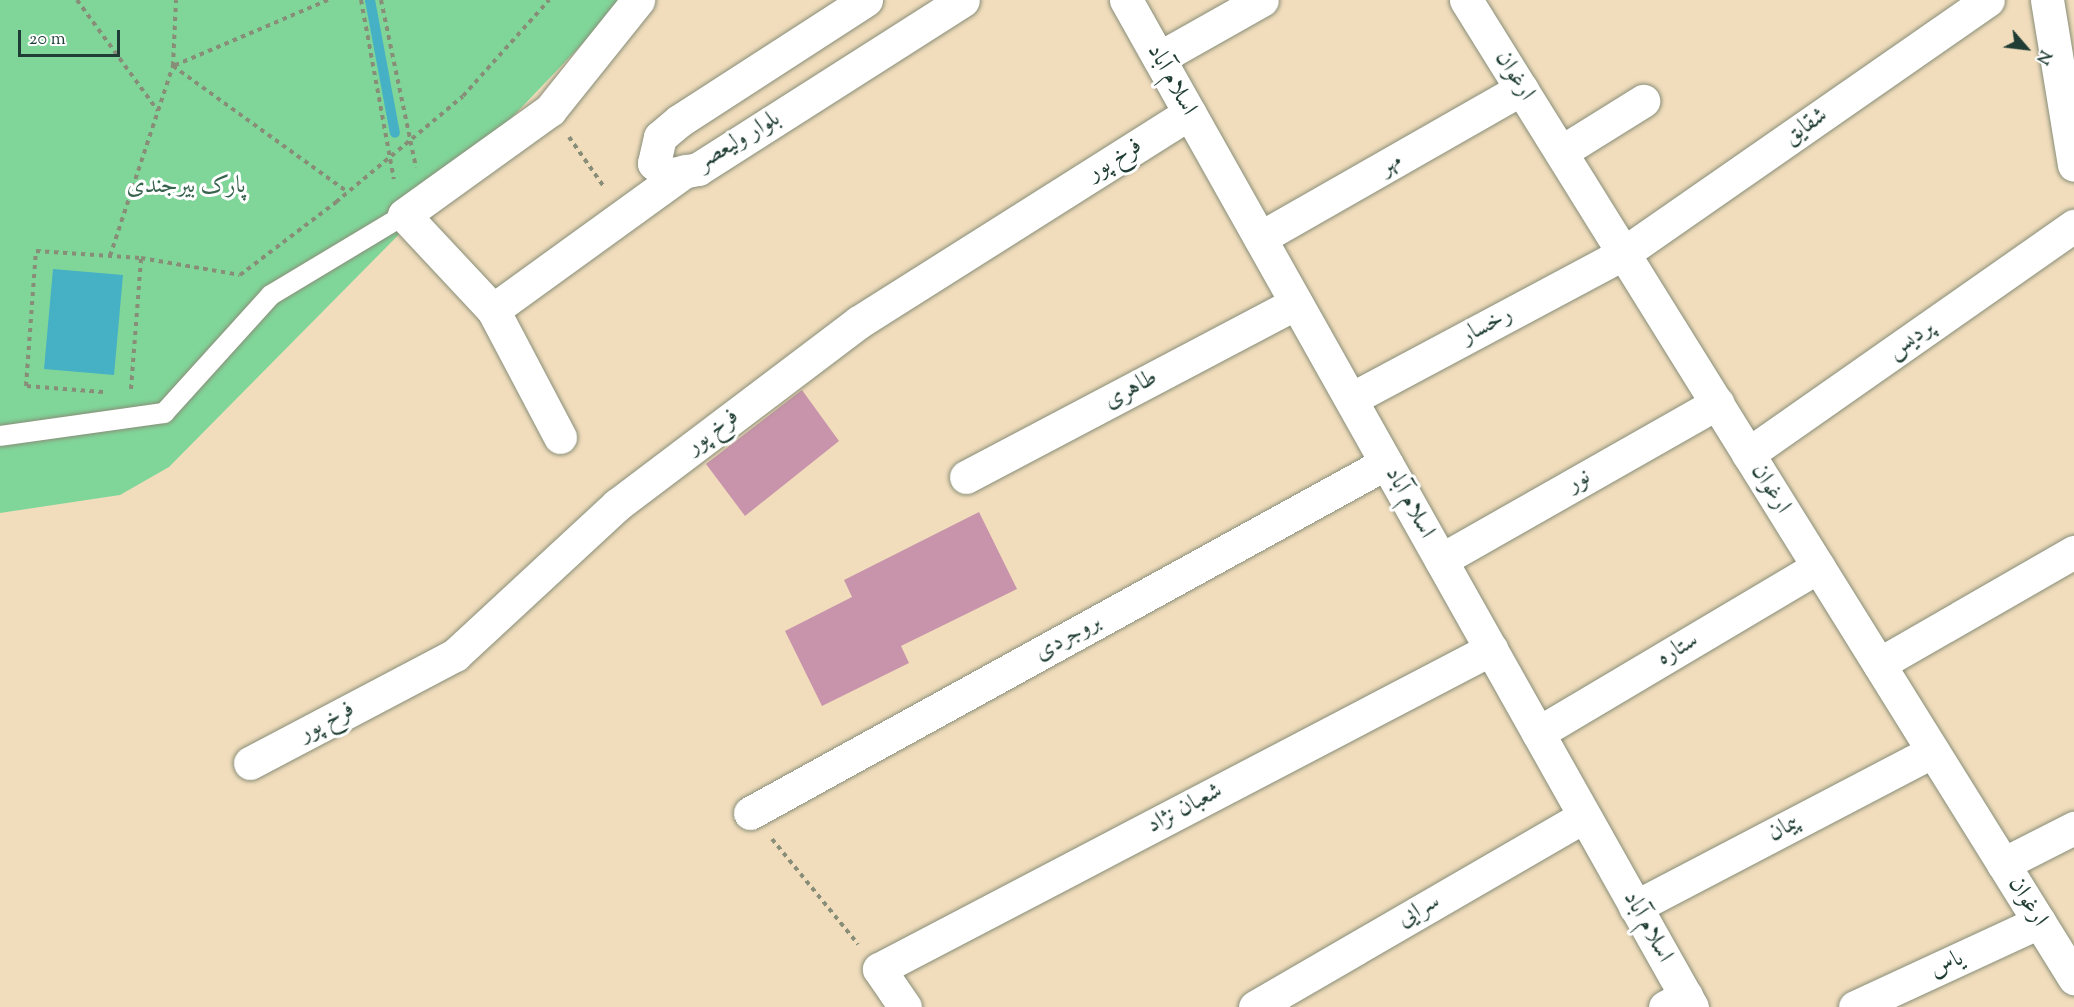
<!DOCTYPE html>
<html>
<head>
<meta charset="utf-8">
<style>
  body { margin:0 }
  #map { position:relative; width:2074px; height:1007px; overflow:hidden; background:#f1ddbc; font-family:"Sorts Mill Goudy",Amiri,serif }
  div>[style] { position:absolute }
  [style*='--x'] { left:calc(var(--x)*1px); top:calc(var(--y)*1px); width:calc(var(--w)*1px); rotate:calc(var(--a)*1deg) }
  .green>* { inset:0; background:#80d699 }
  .water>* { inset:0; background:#46b0c4 }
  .stream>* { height:10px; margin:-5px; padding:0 5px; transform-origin:5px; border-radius:5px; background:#46b0c4 }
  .building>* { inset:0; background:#c894ab }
  .path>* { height:4px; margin-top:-2px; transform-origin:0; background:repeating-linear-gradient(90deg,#888d78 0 4.5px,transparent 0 9px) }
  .roads { filter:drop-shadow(0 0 2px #888d78) drop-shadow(0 0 2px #888d78) }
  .service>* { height:20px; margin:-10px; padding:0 10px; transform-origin:10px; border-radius:10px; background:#fff }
  .minor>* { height:33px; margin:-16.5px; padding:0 16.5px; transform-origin:16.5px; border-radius:16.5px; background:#fff }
  .tertiary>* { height:33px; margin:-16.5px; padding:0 16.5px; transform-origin:16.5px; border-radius:16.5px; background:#fff }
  span { translate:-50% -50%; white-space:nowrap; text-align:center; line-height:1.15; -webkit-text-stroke:6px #fff; paint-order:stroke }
  .street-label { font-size:24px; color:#1f3d34 }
  .park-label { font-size:24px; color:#37634d }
  .north { position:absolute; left:1996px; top:18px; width:60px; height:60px; -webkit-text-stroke:4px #fff; paint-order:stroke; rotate:118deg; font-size:16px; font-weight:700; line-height:24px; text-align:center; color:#1f3d34 }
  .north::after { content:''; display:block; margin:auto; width:21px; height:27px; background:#1f3d34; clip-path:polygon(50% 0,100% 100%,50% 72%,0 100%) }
  .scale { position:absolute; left:18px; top:30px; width:102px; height:27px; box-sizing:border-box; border:3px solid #1f3d34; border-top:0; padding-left:8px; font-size:18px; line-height:21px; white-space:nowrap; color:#1f3d34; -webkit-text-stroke:4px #fff; paint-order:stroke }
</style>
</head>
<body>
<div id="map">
  <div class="green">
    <i style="clip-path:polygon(0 0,618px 0,608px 17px,432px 201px,169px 467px,120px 495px,0 513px)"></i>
  </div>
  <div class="water">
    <i style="clip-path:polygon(53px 269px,123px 275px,114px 375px,44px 369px)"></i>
  </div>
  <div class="stream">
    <i style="--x:370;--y:0;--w:135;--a:79.4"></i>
  </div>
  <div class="building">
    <i style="clip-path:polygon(802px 390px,839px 441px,745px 516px,706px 464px)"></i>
    <i style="clip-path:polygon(979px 512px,1017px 589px,901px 646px,909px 663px,822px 706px,785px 631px,852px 597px,844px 580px)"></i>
  </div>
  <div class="path">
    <i style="--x:77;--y:0;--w:137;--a:53.9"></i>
    <i style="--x:328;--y:0;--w:168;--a:156.9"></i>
    <i style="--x:173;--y:66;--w:216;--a:35.8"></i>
    <i style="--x:361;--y:0;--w:182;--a:79.6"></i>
    <i style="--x:381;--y:0;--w:171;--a:78.2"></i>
    <i style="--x:569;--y:137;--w:61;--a:55"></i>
    <i style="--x:110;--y:256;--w:200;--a:-71.7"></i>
    <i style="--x:173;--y:66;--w:66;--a:-87.4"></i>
    <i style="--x:131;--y:389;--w:131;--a:-85.6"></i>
    <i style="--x:103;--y:392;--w:77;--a:-175.5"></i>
    <i style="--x:26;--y:386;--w:135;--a:-85.8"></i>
    <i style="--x:36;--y:251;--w:105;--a:3.8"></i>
    <i style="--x:141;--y:258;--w:100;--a:9.7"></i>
    <i style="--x:240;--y:275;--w:121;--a:-37.2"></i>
    <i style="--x:336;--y:202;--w:165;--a:-39.8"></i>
    <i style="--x:463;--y:96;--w:129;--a:-48.1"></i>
    <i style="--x:772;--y:839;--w:136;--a:50.7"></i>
  </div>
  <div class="roads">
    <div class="service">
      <i style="--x:0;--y:436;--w:166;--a:-8"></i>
      <i style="--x:164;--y:413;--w:159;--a:-47.8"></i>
      <i style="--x:271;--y:295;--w:155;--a:-31"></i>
    </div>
    <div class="minor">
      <i style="--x:1466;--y:0;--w:1152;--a:58.13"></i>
      <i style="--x:2047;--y:0;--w:167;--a:80.7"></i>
      <i style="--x:1159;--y:58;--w:118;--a:-29.4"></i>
      <i style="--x:1561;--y:152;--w:97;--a:-31.9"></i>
      <i style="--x:1260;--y:238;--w:301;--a:-29.7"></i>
      <i style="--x:493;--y:310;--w:237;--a:-35.9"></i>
      <i style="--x:1351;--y:399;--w:310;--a:-28.1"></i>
      <i style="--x:1624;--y:253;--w:443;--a:-34.8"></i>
      <i style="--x:560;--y:437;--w:144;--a:-117.8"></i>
      <i style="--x:493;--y:310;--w:130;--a:-133.1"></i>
      <i style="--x:404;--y:215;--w:180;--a:-35.7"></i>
      <i style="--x:550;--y:110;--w:141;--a:-51.3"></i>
      <i style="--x:1748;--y:454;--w:398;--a:-35"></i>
      <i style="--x:966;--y:477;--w:373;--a:-27.8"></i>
      <i style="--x:1441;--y:560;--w:318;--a:-29.6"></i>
      <i style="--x:1879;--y:664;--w:225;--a:-29.9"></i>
      <i style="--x:1538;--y:733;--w:326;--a:-30.7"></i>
      <i style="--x:250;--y:763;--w:232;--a:-27.8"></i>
      <i style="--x:455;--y:655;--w:221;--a:-42.8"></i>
      <i style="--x:617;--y:505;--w:303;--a:-37.1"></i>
      <i style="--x:859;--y:322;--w:391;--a:-32.3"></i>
      <i style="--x:750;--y:813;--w:726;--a:-28.82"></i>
      <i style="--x:2003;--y:864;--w:80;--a:-26.9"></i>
      <i style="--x:1635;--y:907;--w:336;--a:-27.6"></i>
      <i style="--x:905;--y:1007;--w:46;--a:-124.4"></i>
      <i style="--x:879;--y:969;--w:691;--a:-27.6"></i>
      <i style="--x:1255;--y:1007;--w:380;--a:-30.1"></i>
      <i style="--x:1665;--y:1007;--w:24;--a:-28"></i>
      <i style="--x:1855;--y:1007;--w:203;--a:-24.8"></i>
    </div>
    <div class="tertiary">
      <i style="--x:866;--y:0;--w:223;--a:147.1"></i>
      <i style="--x:679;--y:121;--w:25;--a:140"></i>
      <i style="--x:660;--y:137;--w:27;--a:103"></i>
      <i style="--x:654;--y:163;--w:18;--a:43"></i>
      <i style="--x:667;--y:175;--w:32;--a:-11"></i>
      <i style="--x:698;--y:169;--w:314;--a:-32.5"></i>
      <i style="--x:1126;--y:0;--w:1155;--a:60.66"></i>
    </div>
  </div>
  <div class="street-label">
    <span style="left:1514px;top:76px;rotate:58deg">ارغوان</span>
    <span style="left:1171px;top:80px;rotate:61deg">اسلام آباد</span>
    <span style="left:1806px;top:127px;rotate:-35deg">شقایق</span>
    <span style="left:739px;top:141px;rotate:-31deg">بلوار ولیعصر</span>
    <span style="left:1115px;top:160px;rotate:-32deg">فرخ پور</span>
    <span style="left:1391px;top:164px;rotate:-30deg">مهر</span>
    <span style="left:1487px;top:326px;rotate:-28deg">رخسار</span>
    <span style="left:1911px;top:340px;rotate:-35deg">پردیس</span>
    <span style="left:1131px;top:390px;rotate:-28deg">طاهری</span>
    <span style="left:713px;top:432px;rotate:-37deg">فرخ پور</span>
    <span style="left:1579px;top:481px;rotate:-30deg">نور</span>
    <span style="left:1770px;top:489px;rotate:58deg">ارغوان</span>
    <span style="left:1409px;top:503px;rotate:61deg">اسلام آباد</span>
    <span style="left:1068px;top:638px;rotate:-29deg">بروجردی</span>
    <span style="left:1678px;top:650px;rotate:-31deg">ستاره</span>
    <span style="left:327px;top:722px;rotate:-28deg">فرخ پور</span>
    <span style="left:1185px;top:809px;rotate:-28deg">شعبان نژاد</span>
    <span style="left:1784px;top:829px;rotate:-28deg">پیمان</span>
    <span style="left:2027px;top:902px;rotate:58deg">ارغوان</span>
    <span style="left:1419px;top:911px;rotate:-30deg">سرایی</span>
    <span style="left:1647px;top:927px;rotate:61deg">اسلام آباد</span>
    <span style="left:1947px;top:965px;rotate:-25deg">یاس</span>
  </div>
  <div class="park-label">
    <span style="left:186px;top:187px">پارک بیرجندی</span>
  </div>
  <div class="north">N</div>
  <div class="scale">20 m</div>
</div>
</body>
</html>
